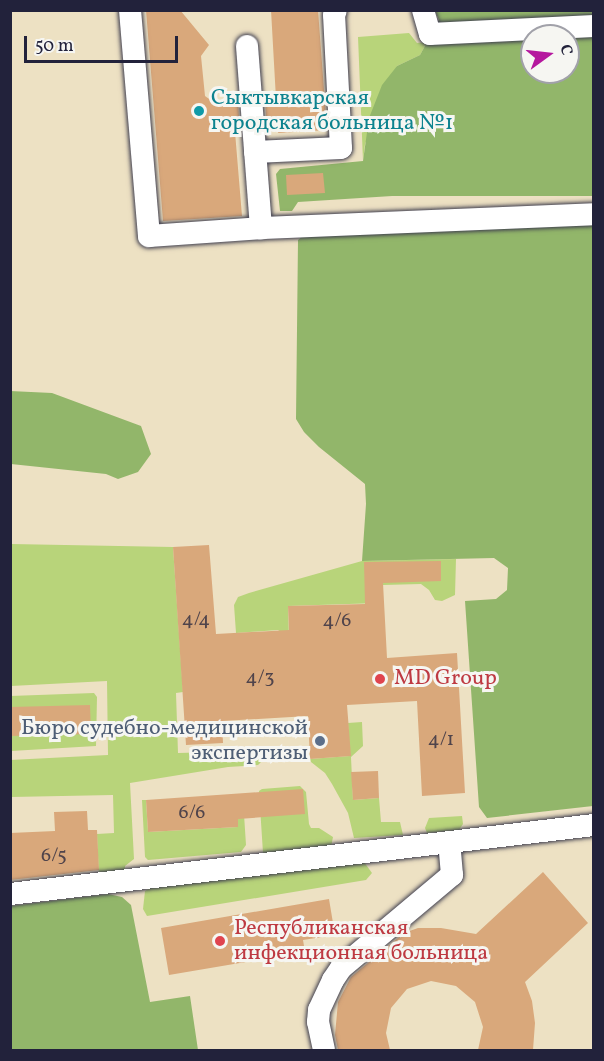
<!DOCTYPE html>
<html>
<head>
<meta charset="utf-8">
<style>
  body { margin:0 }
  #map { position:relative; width:604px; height:1061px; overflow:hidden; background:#ede1c3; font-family:Vollkorn,serif }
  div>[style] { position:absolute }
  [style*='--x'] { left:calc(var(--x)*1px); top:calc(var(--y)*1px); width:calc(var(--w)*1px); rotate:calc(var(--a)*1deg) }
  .green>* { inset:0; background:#b8d47a }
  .forest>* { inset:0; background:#92b66a }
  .building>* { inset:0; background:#d9a87b }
  .roads { filter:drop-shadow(0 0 2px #403f4f) drop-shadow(0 0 2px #403f4f) }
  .minor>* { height:22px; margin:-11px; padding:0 11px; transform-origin:11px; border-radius:11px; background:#fff }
  .dots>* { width:16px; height:16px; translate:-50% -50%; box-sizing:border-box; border:3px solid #f6f6f2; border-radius:50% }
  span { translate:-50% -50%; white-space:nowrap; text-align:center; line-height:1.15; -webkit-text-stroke:6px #f6f6f2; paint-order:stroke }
  .number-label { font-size:20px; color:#50444b }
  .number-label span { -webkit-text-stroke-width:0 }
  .culture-label { font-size:22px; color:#0d838f }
  .left { translate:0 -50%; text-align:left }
  .health-label { font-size:22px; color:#be3a42 }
  .service-label { font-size:22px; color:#4e5e75 }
  .right { translate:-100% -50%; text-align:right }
  .frame { position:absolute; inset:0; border:12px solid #22223b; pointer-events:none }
  .north { position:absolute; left:520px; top:24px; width:60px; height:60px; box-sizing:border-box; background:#f6f6f2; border:2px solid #a1a1a9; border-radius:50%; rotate:75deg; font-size:16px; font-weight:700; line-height:24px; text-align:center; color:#22223b }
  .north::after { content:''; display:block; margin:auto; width:21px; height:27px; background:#b5179e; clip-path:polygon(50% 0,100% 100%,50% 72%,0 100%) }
  .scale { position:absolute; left:24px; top:36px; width:154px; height:27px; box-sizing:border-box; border:3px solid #22223b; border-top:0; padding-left:8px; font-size:18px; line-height:21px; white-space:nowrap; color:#22223b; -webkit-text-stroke:4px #f6f6f2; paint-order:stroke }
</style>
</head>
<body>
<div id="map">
  <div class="green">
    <i style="clip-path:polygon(409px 33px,417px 43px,427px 42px,420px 55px,397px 66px,365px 144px,363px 161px,358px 37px)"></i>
    <i style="clip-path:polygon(11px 544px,173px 547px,183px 692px,176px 693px,178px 753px,254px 751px,263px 760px,258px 765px,228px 767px,130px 783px,134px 859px,125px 866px,125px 873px,99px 877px,97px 834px,114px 833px,113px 795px,11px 797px,10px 760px,108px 755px,107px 681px,11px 686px)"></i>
    <i style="clip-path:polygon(456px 559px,455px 595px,442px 601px,435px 600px,429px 590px,421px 584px,383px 585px,379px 603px,288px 606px,289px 638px,278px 630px,236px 633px,234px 605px,238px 597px,249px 593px,362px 561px)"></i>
    <i style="clip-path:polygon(94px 693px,97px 697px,96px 746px,11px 751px,10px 696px)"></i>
    <i style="clip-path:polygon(362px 722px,363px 746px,351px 757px,353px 800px,379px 798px,381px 822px,400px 822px,403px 835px,354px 838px,348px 813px,332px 784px,325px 773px,311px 762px,310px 759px,350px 756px,348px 723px)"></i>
    <i style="clip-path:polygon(300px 786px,306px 792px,309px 824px,311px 828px,319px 828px,333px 837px,331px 847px,265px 857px,263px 853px,259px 791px,262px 789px)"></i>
    <i style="clip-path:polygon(236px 794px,243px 799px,246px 845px,241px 852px,148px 860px,145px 857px,142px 800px,146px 800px,148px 832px,238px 827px)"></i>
    <i style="clip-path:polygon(462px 816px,463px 824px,459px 830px,427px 833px,425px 828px,429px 818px)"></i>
    <i style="clip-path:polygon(364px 862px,372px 873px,366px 880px,147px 916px,143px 909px,145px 891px,152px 887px)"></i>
  </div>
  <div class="forest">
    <i style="clip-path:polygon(evenodd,435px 11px,593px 11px,593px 196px,392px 196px,298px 202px,292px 211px,280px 211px,276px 174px,280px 169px,363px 161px,369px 118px,382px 85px,397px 66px,420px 55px,439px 20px,435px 11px,532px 36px,568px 36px,568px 72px,532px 72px,532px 36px)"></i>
    <i style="clip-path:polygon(593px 224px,593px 806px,487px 818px,479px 807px,465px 601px,496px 599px,507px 590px,508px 568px,494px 558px,362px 561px,366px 504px,365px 484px,319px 447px,304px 432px,296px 419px,298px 240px,304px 235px)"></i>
    <i style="clip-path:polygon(10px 391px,52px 393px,141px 426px,151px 454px,138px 472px,118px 479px,106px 474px,11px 464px)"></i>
    <i style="clip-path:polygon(108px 894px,122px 897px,131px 905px,150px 1002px,190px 996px,198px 1050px,11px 1050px,11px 906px)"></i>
  </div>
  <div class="building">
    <i style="clip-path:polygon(146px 10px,180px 10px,209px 45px,201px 56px,205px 96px,216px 104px,238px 102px,240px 131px,235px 132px,242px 216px,163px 221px)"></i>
    <i style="clip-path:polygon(271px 10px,318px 10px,327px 130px,278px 133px,277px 129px,267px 130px,265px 100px,276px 99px)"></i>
    <i style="clip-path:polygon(323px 173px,325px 193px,287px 195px,286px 175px)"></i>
    <i style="clip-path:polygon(209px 545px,216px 634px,289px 630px,288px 606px,365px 604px,364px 562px,441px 561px,441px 581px,383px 583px,387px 658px,457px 653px,465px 793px,422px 796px,417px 701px,347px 705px,351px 756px,310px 759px,308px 716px,222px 721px,223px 743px,186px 745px,173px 547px)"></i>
    <i style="clip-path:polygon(90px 705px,91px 734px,10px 736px,10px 707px)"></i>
    <i style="clip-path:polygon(378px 771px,379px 798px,353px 800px,351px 772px)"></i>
    <i style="clip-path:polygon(303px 789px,305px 814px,238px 819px,238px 827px,148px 832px,146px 800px)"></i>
    <i style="clip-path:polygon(87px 811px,88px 830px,97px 830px,99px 870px,10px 880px,10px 833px,55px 831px,54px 812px)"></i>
    <i style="clip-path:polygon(543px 872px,588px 923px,525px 982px,532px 1001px,535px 1023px,533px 1050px,478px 1050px,483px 1027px,475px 1002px,456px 986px,431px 981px,407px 989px,391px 1008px,386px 1033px,390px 1050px,338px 1050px,335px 1035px,338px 1002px,351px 977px,404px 933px,418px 928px,441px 928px,476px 934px)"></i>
    <i style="clip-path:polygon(329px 899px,335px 935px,303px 940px,305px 952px,169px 975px,161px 928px)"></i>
  </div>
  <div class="roads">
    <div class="minor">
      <i style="--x:130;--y:10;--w:227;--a:85.2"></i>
      <i style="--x:149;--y:236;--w:114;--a:-4"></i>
      <i style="--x:263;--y:228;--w:331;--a:-2.4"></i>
      <i style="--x:423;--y:10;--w:25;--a:74"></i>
      <i style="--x:430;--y:34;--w:164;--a:-2.8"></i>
      <i style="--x:247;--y:46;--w:183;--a:85.6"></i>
      <i style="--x:255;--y:152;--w:86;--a:-2.7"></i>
      <i style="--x:341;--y:148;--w:133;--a:-93"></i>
      <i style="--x:334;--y:15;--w:5;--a:-68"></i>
      <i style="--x:10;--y:894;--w:588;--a:-6.74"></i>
      <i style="--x:324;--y:1050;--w:29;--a:-102"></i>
      <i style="--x:318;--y:1022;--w:12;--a:-85"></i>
      <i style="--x:319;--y:1010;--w:33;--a:-65"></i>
      <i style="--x:333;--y:980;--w:14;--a:-56"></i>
      <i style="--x:341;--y:968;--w:145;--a:-40"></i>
      <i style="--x:452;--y:875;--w:33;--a:-95"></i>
    </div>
  </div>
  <div class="dots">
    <i style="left:199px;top:111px;background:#0f9aa8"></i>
    <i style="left:380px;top:679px;background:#e0444e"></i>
    <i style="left:320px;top:741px;background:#5c6f8a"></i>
    <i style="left:220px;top:941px;background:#e0444e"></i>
  </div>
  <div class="number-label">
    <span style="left:196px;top:620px">4/4</span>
    <span style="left:337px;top:621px">4/6</span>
    <span style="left:260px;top:678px">4/3</span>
    <span style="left:441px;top:740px">4/1</span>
    <span style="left:192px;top:813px">6/6</span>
    <span style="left:54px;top:856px">6/5</span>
  </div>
  <div class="culture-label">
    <span class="left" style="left:211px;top:111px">Сыктывкарская<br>городская больница №1</span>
  </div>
  <div class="health-label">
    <span class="left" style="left:394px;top:679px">MD Group</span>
    <span class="left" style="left:234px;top:941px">Республиканская<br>инфекционная больница</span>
  </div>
  <div class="service-label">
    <span class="right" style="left:308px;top:741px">Бюро судебно-медицинской<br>экспертизы</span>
  </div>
  <div class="frame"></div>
  <div class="north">С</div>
  <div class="scale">50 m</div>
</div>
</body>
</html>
